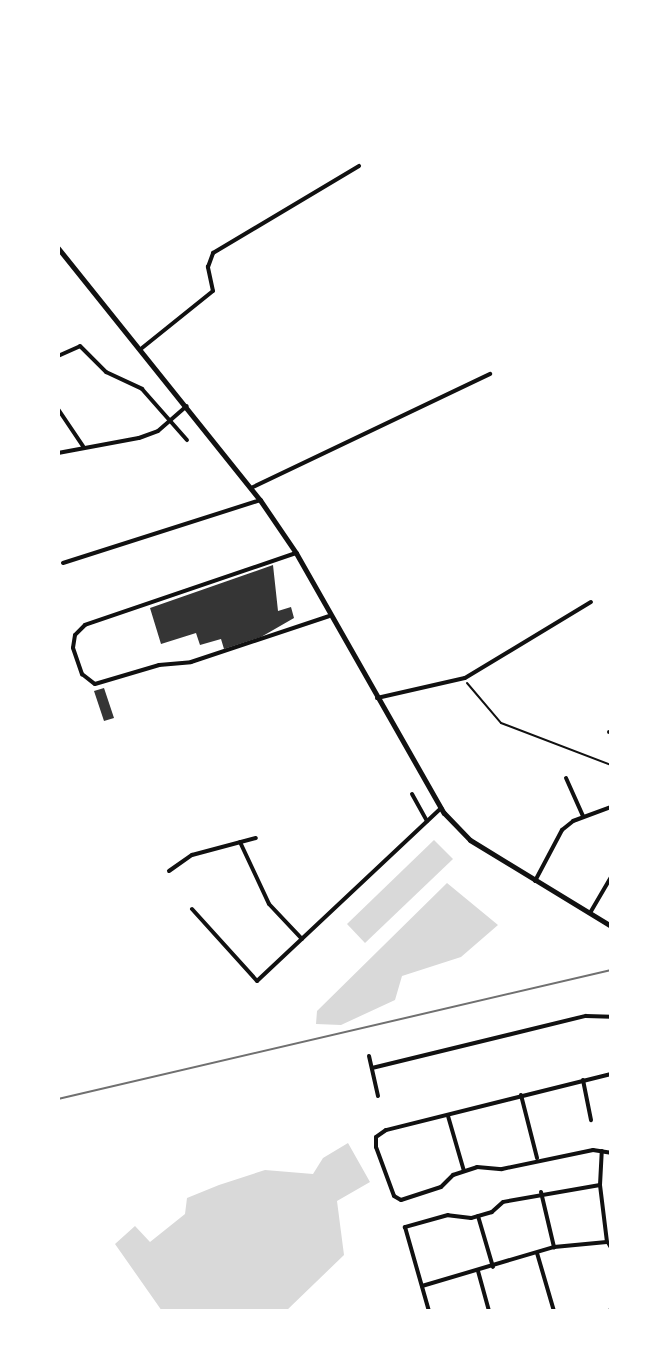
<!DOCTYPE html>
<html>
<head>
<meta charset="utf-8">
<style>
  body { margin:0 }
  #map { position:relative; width:669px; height:1369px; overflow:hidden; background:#fff; font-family:"Sofia Sans Condensed",sans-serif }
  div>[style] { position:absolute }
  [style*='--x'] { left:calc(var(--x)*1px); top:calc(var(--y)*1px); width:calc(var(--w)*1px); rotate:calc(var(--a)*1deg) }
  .water>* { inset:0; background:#d9d9d9 }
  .building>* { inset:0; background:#353535 }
  .path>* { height:2px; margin:-1px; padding:0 1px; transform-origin:1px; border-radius:1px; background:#111 }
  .pedestrian>* { height:3px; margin:-1.5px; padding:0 1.5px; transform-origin:1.5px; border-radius:1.5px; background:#111 }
  .minor>* { height:4px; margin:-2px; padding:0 2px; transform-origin:2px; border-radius:2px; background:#111 }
  .tertiary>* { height:5px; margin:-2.5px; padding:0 2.5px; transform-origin:2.5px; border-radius:2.5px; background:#111 }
  .rail>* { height:2px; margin:-1px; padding:0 1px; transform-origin:1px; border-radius:1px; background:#707070 }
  span { translate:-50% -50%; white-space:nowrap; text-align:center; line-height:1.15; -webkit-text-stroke:7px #fff; paint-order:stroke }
  .frame { position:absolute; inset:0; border:60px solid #fff; pointer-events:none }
</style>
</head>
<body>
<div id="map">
  <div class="water">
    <i style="clip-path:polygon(434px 840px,453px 859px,365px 943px,347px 924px)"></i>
    <i style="clip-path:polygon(447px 883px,498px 925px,461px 957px,402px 976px,395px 1000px,341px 1025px,316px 1024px,317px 1011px)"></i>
    <i style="clip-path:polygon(348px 1143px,370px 1182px,337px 1201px,344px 1255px,286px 1311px,162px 1311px,115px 1244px,135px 1226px,150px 1242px,185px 1214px,187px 1198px,219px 1185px,265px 1170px,313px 1174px,323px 1158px)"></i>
  </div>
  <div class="building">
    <i style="clip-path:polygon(273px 565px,278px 611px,291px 607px,294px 618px,261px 637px,224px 649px,221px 639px,200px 645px,196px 633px,161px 644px,150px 608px)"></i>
    <i style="clip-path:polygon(104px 688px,114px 718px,104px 721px,94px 691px)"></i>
  </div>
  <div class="path">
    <i style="--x:467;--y:683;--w:52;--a:49.6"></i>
    <i style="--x:501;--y:723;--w:118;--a:20.9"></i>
  </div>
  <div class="pedestrian">
    <i style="--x:607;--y:1242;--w:8;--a:60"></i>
    <i style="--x:609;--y:1311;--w:7;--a:-74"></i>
  </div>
  <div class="minor">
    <i style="--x:142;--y:348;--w:91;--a:-38.8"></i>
    <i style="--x:213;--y:291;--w:25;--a:-102"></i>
    <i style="--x:208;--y:267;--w:15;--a:-70"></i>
    <i style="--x:213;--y:253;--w:170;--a:-30.8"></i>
    <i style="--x:58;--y:356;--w:24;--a:-24"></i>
    <i style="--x:80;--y:346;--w:37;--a:45"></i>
    <i style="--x:106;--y:372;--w:40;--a:25"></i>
    <i style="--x:142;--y:389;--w:68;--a:48.6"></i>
    <i style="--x:58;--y:409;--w:45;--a:56"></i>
    <i style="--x:58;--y:453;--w:82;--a:-10.5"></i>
    <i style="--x:139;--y:438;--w:20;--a:-20"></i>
    <i style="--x:158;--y:431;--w:38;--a:-41"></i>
    <i style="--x:251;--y:488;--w:265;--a:-25.5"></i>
    <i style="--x:296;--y:553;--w:223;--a:161.2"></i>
    <i style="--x:85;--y:625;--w:14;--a:135"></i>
    <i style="--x:75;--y:635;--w:13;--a:99"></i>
    <i style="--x:73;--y:648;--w:28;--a:71"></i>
    <i style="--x:82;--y:674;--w:16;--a:38"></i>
    <i style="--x:95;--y:684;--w:67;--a:-16.5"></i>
    <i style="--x:159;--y:665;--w:32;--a:-5"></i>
    <i style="--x:191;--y:662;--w:145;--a:-18.4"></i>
    <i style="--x:63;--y:563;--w:207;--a:-17.7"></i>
    <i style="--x:377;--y:698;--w:90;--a:-12.8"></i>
    <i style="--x:465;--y:678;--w:147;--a:-31.1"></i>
    <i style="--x:609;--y:732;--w:2;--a:0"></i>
    <i style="--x:566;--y:778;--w:42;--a:65.9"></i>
    <i style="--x:412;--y:794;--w:31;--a:61"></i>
    <i style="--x:240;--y:842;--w:68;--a:64.9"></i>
    <i style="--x:269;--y:904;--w:48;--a:46.7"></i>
    <i style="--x:169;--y:871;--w:28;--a:-35"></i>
    <i style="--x:192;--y:855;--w:66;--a:-14.9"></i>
    <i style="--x:535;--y:881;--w:58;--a:-62.1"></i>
    <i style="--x:562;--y:830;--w:14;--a:-39"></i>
    <i style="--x:573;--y:821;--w:40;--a:-20.2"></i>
    <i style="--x:192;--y:909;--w:97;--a:47.9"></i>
    <i style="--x:257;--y:981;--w:253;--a:-43.2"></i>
    <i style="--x:590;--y:913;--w:42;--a:-59.7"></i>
    <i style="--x:369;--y:1056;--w:41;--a:77.3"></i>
    <i style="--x:372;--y:1068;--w:220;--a:-13.7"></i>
    <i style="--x:586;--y:1016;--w:25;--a:2"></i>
    <i style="--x:611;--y:1074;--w:232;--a:166"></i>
    <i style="--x:386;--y:1130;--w:12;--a:145"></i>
    <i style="--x:376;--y:1137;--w:10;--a:90"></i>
    <i style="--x:376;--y:1147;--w:52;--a:69.8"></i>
    <i style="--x:394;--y:1196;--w:8;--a:30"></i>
    <i style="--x:401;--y:1200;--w:42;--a:-18"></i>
    <i style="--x:441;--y:1187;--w:17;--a:-45"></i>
    <i style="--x:453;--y:1175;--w:25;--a:-18"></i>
    <i style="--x:477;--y:1167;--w:25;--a:5"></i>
    <i style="--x:502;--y:1169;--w:93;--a:-11.8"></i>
    <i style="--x:593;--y:1150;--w:18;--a:9"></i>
    <i style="--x:583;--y:1080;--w:41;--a:78.7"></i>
    <i style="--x:521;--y:1095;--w:65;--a:75.7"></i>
    <i style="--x:448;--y:1116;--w:57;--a:73.8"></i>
    <i style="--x:600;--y:1185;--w:34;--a:-87"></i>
    <i style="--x:541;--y:1192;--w:57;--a:76.7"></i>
    <i style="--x:478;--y:1216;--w:53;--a:73.6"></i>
    <i style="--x:537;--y:1253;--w:60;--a:73.7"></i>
    <i style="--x:478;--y:1271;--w:41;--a:74.6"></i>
    <i style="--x:422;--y:1286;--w:138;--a:-16.5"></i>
    <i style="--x:554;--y:1247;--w:53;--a:-5.4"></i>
    <i style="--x:607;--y:1242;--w:57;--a:-97"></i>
    <i style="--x:600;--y:1185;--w:98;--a:170.1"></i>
    <i style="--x:503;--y:1202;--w:15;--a:138"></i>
    <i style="--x:492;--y:1212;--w:22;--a:164"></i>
    <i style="--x:471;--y:1218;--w:23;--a:-173"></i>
    <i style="--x:448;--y:1215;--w:45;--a:164.4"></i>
    <i style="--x:405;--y:1227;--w:87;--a:74.1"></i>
  </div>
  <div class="tertiary">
    <i style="--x:58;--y:248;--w:323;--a:51.3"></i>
    <i style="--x:260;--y:500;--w:64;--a:55.8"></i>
    <i style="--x:296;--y:553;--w:299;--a:60.4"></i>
    <i style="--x:444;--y:813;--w:37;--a:46"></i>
    <i style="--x:470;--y:840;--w:165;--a:31.4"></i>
  </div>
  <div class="rail">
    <i style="--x:58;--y:1099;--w:568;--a:-13.13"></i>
  </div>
  <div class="frame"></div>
</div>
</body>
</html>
